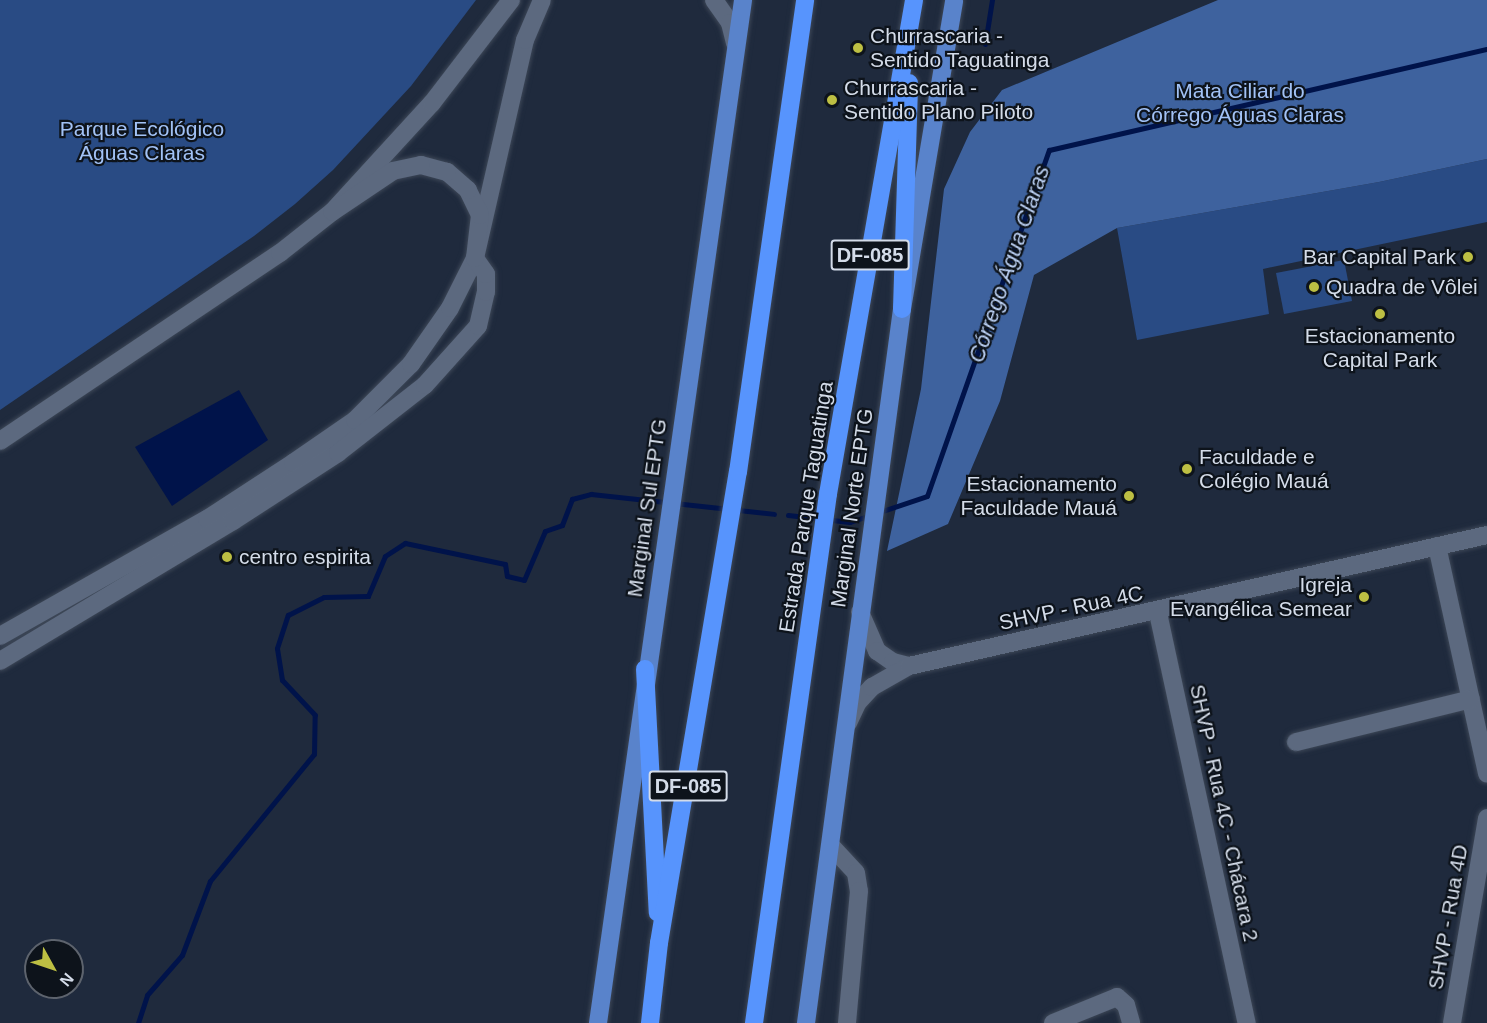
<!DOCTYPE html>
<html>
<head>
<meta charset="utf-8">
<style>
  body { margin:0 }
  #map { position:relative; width:1487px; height:1023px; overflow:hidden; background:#1f2a3d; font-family:Helvetica,sans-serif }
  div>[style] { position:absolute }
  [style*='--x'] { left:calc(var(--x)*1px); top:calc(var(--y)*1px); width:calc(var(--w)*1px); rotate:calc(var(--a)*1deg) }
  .green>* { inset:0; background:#294b84 }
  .forest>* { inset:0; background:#3e629e }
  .water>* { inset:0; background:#00134a }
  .stream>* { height:5px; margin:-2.5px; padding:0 2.5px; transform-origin:2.5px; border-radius:2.5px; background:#00134a }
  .roads { filter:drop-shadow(0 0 2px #3d4757) drop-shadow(0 0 2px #3d4757) }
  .minor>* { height:18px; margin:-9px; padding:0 9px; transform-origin:9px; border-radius:9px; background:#5c697f }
  .major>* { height:18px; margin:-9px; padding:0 9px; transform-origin:9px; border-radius:9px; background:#5983cb }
  .highway>* { height:18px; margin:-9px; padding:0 9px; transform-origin:9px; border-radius:9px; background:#5794fd }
  .dots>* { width:16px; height:16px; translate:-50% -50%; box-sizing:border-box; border:3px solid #0d131b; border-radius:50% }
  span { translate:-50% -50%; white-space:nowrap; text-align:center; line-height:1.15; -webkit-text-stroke:4.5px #0d131b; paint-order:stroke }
  .shield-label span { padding:2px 4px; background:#0d131b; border:2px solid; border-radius:4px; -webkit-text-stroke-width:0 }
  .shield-label { font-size:20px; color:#d4dce9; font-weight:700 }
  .poi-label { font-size:21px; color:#d4dce9 }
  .left { translate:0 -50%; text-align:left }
  .right { translate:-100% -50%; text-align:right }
  .park-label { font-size:21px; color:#a2c2f6 }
  .street-label { font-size:21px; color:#d4dce9 }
  .water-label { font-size:22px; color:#bbd0f3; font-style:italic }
  .north { position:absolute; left:24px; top:939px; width:60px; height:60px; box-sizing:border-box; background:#0d131b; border:2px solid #5d636d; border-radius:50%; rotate:130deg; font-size:16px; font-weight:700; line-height:24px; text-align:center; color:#d4dce9 }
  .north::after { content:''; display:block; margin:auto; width:21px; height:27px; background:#bdbf43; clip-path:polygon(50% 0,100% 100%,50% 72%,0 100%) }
</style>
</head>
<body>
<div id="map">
  <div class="green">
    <i style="clip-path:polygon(0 0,476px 0,411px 86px,333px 170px,295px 204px,254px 236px,0 410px)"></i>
    <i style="clip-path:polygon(1487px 159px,1487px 222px,1263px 269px,1269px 314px,1137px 340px,1117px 228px,1379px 182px)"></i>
    <i style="clip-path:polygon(1344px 260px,1352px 301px,1284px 314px,1276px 273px)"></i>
  </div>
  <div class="forest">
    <i style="clip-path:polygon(1218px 0,1487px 0,1487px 159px,1379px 182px,1117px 228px,1034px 275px,1000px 401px,948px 524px,887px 551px,921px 389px,944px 189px,970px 132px,1002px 90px)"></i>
  </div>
  <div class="water">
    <i style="clip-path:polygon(239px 390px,268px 440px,172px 506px,135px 447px)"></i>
  </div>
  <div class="stream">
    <i style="--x:985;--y:44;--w:45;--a:-81"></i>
    <i style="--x:788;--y:515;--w:62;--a:6.4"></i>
    <i style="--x:850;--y:522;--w:81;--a:-18.7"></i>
    <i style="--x:927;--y:496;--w:367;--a:-70.6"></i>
    <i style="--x:1049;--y:150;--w:449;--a:-13"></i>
    <i style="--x:138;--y:1023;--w:29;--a:-72"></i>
    <i style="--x:147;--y:995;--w:53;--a:-48.8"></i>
    <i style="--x:182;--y:955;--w:79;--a:-69.3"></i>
    <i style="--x:210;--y:881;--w:164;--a:-50.7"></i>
    <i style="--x:314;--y:754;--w:39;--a:-89"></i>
    <i style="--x:315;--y:715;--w:48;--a:-133.3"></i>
    <i style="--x:282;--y:680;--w:32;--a:-99"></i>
    <i style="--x:277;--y:648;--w:35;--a:-72"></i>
    <i style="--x:288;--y:615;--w:40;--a:-26.6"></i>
    <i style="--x:324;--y:597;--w:44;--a:-1.3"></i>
    <i style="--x:368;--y:596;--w:43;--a:-67"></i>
    <i style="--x:385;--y:556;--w:24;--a:-33"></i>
    <i style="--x:405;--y:543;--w:102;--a:11.9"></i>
    <i style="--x:505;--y:564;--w:12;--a:81"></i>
    <i style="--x:507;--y:576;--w:17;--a:13"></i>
    <i style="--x:524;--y:580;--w:53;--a:-66.8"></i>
    <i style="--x:545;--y:531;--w:18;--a:-19"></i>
    <i style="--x:562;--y:525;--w:28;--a:-69"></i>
    <i style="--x:572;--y:499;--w:20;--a:-15"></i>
    <i style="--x:591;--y:494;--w:184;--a:6.2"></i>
  </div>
  <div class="roads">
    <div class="minor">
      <i style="--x:714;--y:0;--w:28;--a:55"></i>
      <i style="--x:730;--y:23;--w:21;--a:76"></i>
      <i style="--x:0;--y:441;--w:337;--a:-33.9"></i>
      <i style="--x:280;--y:253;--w:66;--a:-38.3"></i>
      <i style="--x:332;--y:212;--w:148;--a:-47.5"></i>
      <i style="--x:432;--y:103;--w:130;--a:-52.5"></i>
      <i style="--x:1437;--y:546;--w:233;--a:77.6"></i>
      <i style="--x:860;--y:612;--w:43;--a:66.4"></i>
      <i style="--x:877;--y:651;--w:19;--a:35"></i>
      <i style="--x:893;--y:662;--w:16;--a:14"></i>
      <i style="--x:1158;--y:613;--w:420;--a:77.8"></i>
      <i style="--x:0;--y:636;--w:238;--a:-29.5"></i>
      <i style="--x:207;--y:519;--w:103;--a:-33.1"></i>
      <i style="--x:293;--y:463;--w:75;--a:-34.7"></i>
      <i style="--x:355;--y:420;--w:79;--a:-45"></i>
      <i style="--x:411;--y:364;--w:68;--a:-55.1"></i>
      <i style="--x:450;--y:308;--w:56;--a:-63.4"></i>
      <i style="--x:475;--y:258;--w:224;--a:-77.1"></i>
      <i style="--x:525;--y:40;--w:43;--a:-67"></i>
      <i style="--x:0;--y:661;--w:272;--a:-31"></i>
      <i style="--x:233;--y:521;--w:125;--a:-32.9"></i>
      <i style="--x:338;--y:453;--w:110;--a:-38"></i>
      <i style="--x:425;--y:385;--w:79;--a:-48.1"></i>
      <i style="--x:478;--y:326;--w:35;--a:-77"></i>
      <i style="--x:486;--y:292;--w:18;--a:-90"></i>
      <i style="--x:486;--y:274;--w:19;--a:-125"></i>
      <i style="--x:475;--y:258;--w:43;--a:-83.4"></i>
      <i style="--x:480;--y:215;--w:28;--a:-116"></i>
      <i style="--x:468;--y:190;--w:28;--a:-139"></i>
      <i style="--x:447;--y:172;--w:27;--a:-165"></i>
      <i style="--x:421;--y:165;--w:29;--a:168"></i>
      <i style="--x:393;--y:171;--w:73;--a:146.1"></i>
      <i style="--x:848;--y:723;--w:23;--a:-65"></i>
      <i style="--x:858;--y:702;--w:21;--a:-47"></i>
      <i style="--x:872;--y:687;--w:43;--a:-29.6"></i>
      <i style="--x:909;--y:666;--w:593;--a:-12.77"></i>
      <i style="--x:1296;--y:742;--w:180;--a:-13.8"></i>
      <i style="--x:832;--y:847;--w:35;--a:47"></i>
      <i style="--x:856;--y:873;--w:18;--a:81"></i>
      <i style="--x:859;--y:891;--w:133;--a:95.2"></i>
      <i style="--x:1053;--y:1023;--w:69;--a:-22.1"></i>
      <i style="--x:1117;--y:997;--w:12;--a:42"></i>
      <i style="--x:1126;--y:1005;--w:19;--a:74"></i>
      <i style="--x:1452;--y:1023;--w:208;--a:-80.3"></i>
    </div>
    <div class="major">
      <i style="--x:598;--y:1023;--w:1033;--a:-81.93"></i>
      <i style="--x:806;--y:1023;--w:720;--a:-82.34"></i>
      <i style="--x:902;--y:309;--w:313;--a:-80.4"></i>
    </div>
    <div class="highway">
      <i style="--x:902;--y:309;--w:226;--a:-88.2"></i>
      <i style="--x:645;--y:669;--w:244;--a:87"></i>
      <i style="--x:650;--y:1023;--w:81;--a:-83.6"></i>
      <i style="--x:659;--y:943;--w:478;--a:-80.5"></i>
      <i style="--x:738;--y:472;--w:477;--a:-81.9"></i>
      <i style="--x:754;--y:1023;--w:534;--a:-82.04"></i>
      <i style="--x:828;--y:494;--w:501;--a:-80.12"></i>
    </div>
  </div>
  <div class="dots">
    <i style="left:858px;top:48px;background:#bdbf43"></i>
    <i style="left:832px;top:100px;background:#bdbf43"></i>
    <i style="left:1468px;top:257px;background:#bdbf43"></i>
    <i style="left:1314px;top:287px;background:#bdbf43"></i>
    <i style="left:1380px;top:314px;background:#bdbf43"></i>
    <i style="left:1187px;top:469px;background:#bdbf43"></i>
    <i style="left:1129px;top:496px;background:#bdbf43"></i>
    <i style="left:227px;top:557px;background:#bdbf43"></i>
    <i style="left:1364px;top:597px;background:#bdbf43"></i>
  </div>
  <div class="shield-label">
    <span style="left:870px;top:255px">DF-085</span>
    <span style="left:688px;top:786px">DF-085</span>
  </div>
  <div class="poi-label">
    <span class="left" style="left:870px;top:48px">Churrascaria -<br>Sentido Taguatinga</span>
    <span class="left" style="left:844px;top:100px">Churrascaria -<br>Sentido Plano Piloto</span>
    <span class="right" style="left:1456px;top:257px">Bar Capital Park</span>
    <span class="left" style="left:1326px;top:287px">Quadra de Vôlei</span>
    <span style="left:1380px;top:348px">Estacionamento<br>Capital Park</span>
    <span class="left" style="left:1199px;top:469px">Faculdade e<br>Colégio Mauá</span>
    <span class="right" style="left:1117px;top:496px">Estacionamento<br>Faculdade Mauá</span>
    <span class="left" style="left:239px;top:557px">centro espirita</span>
    <span class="right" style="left:1352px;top:597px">Igreja<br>Evangélica Semear</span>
  </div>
  <div class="park-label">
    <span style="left:1240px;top:103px">Mata Ciliar do<br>Córrego Águas Claras</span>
    <span style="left:142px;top:141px">Parque Ecológico<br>Águas Claras</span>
  </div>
  <div class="street-label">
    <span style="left:806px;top:507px;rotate:-81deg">Estrada Parque Taguatinga</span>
    <span style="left:647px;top:508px;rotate:-82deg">Marginal Sul EPTG</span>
    <span style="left:852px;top:508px;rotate:-82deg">Marginal Norte EPTG</span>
    <span style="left:1071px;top:608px;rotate:-12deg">SHVP - Rua 4C</span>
    <span style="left:1224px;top:813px;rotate:78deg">SHVP - Rua 4C - Chácara 2</span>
    <span style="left:1448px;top:917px;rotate:-80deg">SHVP - Rua 4D</span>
  </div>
  <div class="water-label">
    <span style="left:1009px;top:264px;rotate:-71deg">Córrego Água Claras</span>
  </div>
  <div class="north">N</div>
</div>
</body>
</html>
